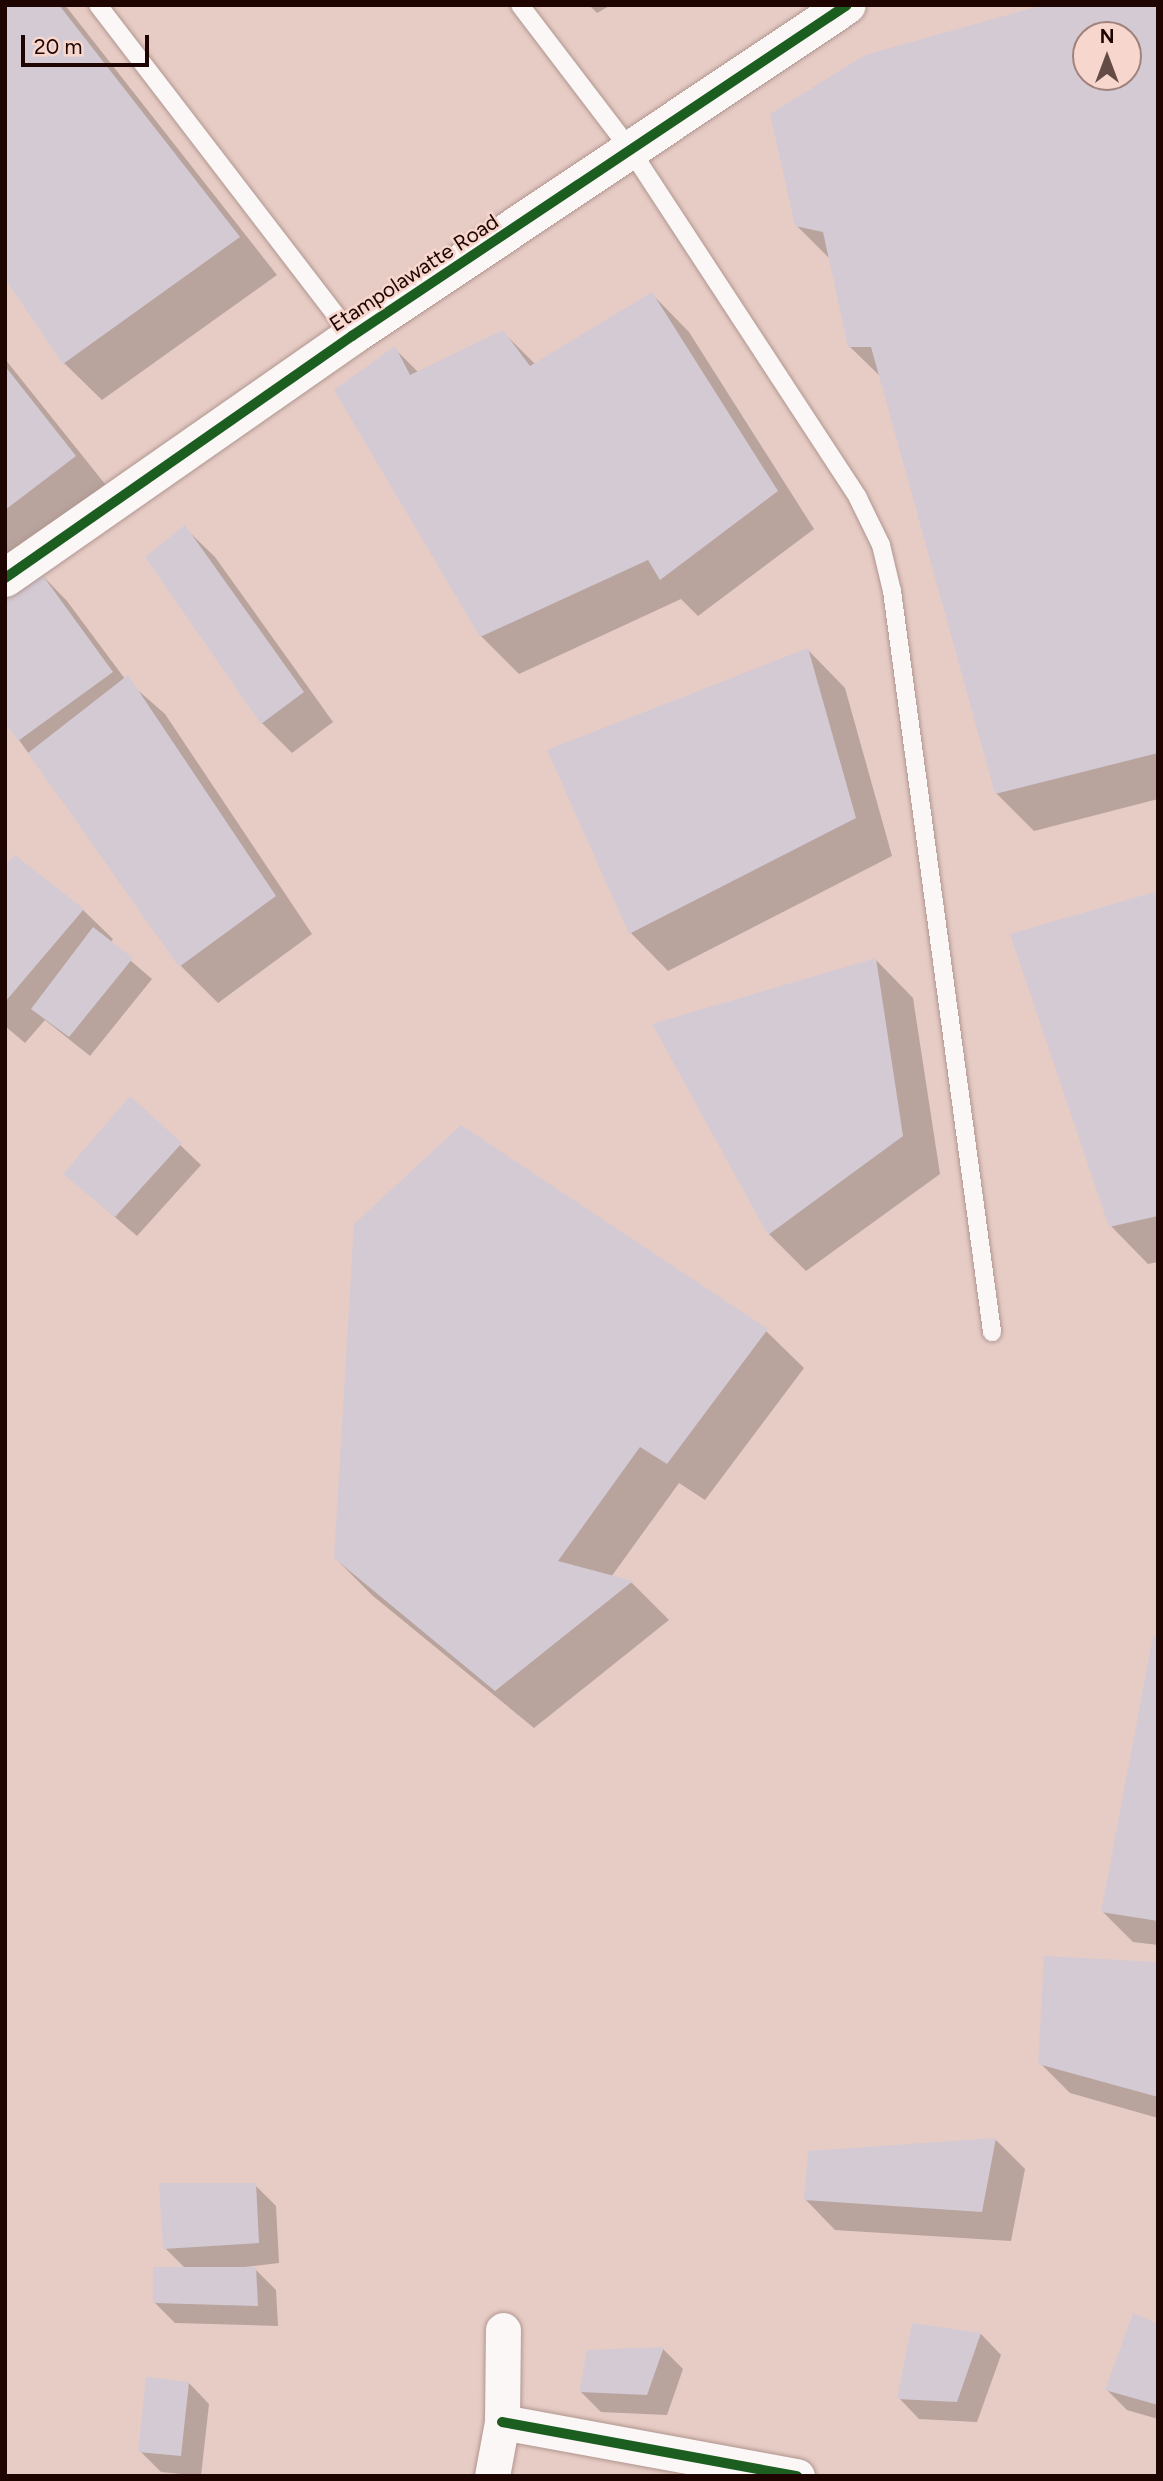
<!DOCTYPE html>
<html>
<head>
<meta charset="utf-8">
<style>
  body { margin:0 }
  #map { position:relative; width:1163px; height:2481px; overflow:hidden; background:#e7ccc5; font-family:Figtree,sans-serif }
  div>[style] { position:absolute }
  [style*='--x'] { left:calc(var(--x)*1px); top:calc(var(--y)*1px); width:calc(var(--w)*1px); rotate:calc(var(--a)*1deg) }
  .shadow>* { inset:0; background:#0003 }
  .building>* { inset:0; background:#d4cad4 }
  .roads { filter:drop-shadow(0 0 2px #b09690) drop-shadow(0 0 2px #b09690) }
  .lane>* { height:18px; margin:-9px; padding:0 9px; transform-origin:9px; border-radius:9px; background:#fbf7f6 }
  .street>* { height:35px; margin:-17.5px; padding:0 17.5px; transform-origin:17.5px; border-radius:17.5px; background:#fbf7f6 }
  .secondary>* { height:38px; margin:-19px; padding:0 19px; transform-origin:19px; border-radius:19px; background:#fbf7f6 }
  .cycleway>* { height:10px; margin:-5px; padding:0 5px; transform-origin:5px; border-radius:5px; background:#1b5e20 }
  span { translate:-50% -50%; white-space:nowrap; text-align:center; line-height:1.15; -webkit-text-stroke:5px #f7d6cd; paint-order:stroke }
  .street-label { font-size:21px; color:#1f0501 }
  .frame { position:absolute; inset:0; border:7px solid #1f0501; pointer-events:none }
  .north { position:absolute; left:1072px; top:21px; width:70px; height:70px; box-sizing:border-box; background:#f7d6cd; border:2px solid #a1827b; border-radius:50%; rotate:0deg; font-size:19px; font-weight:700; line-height:28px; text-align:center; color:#1f0501 }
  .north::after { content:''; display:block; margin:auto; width:24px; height:32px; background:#654b46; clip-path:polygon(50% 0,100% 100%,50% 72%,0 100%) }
  .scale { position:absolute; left:21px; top:35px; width:128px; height:32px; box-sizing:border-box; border:4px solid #1f0501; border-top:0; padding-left:9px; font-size:21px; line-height:24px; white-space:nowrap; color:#1f0501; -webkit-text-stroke:5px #f7d6cd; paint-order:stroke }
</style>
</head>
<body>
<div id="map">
  <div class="shadow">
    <i style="clip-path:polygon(5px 5px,65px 5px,277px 275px,102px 400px,64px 363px)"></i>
    <i style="clip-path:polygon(589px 5px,611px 5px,597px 13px)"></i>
    <i style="clip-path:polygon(evenodd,1049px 5px,1158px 5px,1158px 799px,1034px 831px,996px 793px,881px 377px,849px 346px,831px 260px,796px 225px,1049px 5px,1086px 35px,1128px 35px,1128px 77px,1086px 77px,1086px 35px)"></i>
    <i style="clip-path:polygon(652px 294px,689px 332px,814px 529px,698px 616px,681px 599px,519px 674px,481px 636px,394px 348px,419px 373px,503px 332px,536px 365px)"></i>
    <i style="clip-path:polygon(5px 359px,113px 494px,5px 576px)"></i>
    <i style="clip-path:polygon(185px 528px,215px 557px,333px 722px,292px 753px,262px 723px,147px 557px)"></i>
    <i style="clip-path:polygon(38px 571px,67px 601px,125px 679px,165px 714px,312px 934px,218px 1003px,181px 966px,19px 740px)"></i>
    <i style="clip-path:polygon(808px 650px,845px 688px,892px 856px,668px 971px,631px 933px)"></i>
    <i style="clip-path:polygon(5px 868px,83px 910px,113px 939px,110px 943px,152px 979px,90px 1056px,45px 1020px,25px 1043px,5px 1026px)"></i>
    <i style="clip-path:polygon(1158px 892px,1158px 1262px,1148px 1264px,1111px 1226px)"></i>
    <i style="clip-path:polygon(876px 960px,913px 998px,940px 1174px,806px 1271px,769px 1234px)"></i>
    <i style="clip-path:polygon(131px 1098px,201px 1165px,137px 1236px,65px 1174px)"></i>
    <i style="clip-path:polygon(766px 1331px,804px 1368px,705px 1500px,679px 1483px,611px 1577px,632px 1583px,669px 1620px,534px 1728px,373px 1596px,335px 1558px)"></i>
    <i style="clip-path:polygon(1158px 1638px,1158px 1945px,1133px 1942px,1103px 1912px)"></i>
    <i style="clip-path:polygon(1158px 1964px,1158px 2118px,1070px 2093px,1040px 2063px)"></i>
    <i style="clip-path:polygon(996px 2140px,1025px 2169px,1011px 2241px,835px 2230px,806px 2200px)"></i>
    <i style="clip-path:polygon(255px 2185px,276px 2206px,279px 2263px,227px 2269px,255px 2269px,276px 2290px,278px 2326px,175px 2323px,155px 2303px,186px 2269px,165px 2248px)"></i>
    <i style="clip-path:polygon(914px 2325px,981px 2334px,1001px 2355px,977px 2422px,919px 2419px,899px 2398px)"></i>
    <i style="clip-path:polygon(1158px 2325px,1158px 2419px,1127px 2410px,1107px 2390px)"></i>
    <i style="clip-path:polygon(663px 2349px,683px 2369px,667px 2415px,601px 2412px,581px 2392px)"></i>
    <i style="clip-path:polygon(189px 2383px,209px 2404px,201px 2476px,161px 2472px,140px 2451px)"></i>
  </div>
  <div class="building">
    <i style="clip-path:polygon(5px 5px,59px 5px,240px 237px,63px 364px,5px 279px)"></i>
    <i style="clip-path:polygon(evenodd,1043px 5px,1158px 5px,1158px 753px,995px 794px,871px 347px,848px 347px,823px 232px,795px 226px,770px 114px,865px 55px,1043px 5px,1086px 35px,1128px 35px,1128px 77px,1086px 77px,1086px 35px)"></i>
    <i style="clip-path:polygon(652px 292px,778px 491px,660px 580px,648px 560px,480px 637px,334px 390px,395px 346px,410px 375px,503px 330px,530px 366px)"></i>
    <i style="clip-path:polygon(5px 366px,76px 456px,5px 510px)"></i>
    <i style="clip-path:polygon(185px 525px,304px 692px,261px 724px,145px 557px)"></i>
    <i style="clip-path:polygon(38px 569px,113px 672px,18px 741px,5px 723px,5px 593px)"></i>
    <i style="clip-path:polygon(808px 648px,856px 818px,629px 934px,547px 750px)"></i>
    <i style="clip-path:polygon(128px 675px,276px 896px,179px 967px,28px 753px)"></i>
    <i style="clip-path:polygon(15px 855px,84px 909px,5px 1002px,5px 865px)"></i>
    <i style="clip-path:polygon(1158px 891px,1158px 1216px,1109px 1227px,1010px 934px)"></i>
    <i style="clip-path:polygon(93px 927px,133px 958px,69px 1037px,31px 1009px)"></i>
    <i style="clip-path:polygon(876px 958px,903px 1136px,768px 1235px,652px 1024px)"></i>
    <i style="clip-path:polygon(130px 1096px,182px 1143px,115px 1217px,63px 1174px)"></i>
    <i style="clip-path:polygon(461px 1125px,768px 1329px,667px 1464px,640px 1447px,558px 1561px,633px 1581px,495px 1691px,334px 1558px,354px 1224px)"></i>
    <i style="clip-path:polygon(1153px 1636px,1158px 1636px,1158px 1921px,1101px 1912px)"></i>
    <i style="clip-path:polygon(1044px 1956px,1158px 1962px,1158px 2097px,1038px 2064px)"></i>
    <i style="clip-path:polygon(996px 2138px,982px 2212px,804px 2200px,808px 2151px)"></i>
    <i style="clip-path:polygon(159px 2183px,256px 2183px,259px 2243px,163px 2249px)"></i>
    <i style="clip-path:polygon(153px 2267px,256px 2267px,258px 2306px,153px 2303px)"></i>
    <i style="clip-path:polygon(1133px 2313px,1158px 2324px,1158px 2405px,1105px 2390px)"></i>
    <i style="clip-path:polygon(912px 2323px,981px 2333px,957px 2402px,897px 2399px)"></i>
    <i style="clip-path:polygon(664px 2347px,647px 2395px,579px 2392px,587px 2350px)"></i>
    <i style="clip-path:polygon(146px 2377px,189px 2382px,181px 2456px,138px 2452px)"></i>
  </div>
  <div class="roads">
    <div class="lane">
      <i style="--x:98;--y:5;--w:417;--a:52.5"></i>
      <i style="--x:520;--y:5;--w:185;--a:52.7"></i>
      <i style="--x:632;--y:152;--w:413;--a:56.8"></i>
      <i style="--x:858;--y:498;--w:52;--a:63.9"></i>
      <i style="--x:881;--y:545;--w:47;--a:76.6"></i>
      <i style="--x:892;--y:591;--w:748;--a:82.31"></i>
    </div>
    <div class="street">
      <i style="--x:502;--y:2422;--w:300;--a:10.4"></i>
      <i style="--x:492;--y:2476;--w:55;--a:-79.5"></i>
      <i style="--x:502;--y:2422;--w:92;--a:-89.4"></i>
    </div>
    <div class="secondary">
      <i style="--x:5;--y:578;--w:423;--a:-34.9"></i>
      <i style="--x:352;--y:336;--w:595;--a:-33.77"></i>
    </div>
  </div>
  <div class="cycleway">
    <i style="--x:5;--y:578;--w:423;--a:-34.9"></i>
    <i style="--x:352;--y:336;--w:595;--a:-33.77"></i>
    <i style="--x:502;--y:2422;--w:300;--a:10.4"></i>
  </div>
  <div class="street-label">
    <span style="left:414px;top:273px;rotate:-33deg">Etampolawatte Road</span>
  </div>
  <div class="frame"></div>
  <div class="north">N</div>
  <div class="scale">20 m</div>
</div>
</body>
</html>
